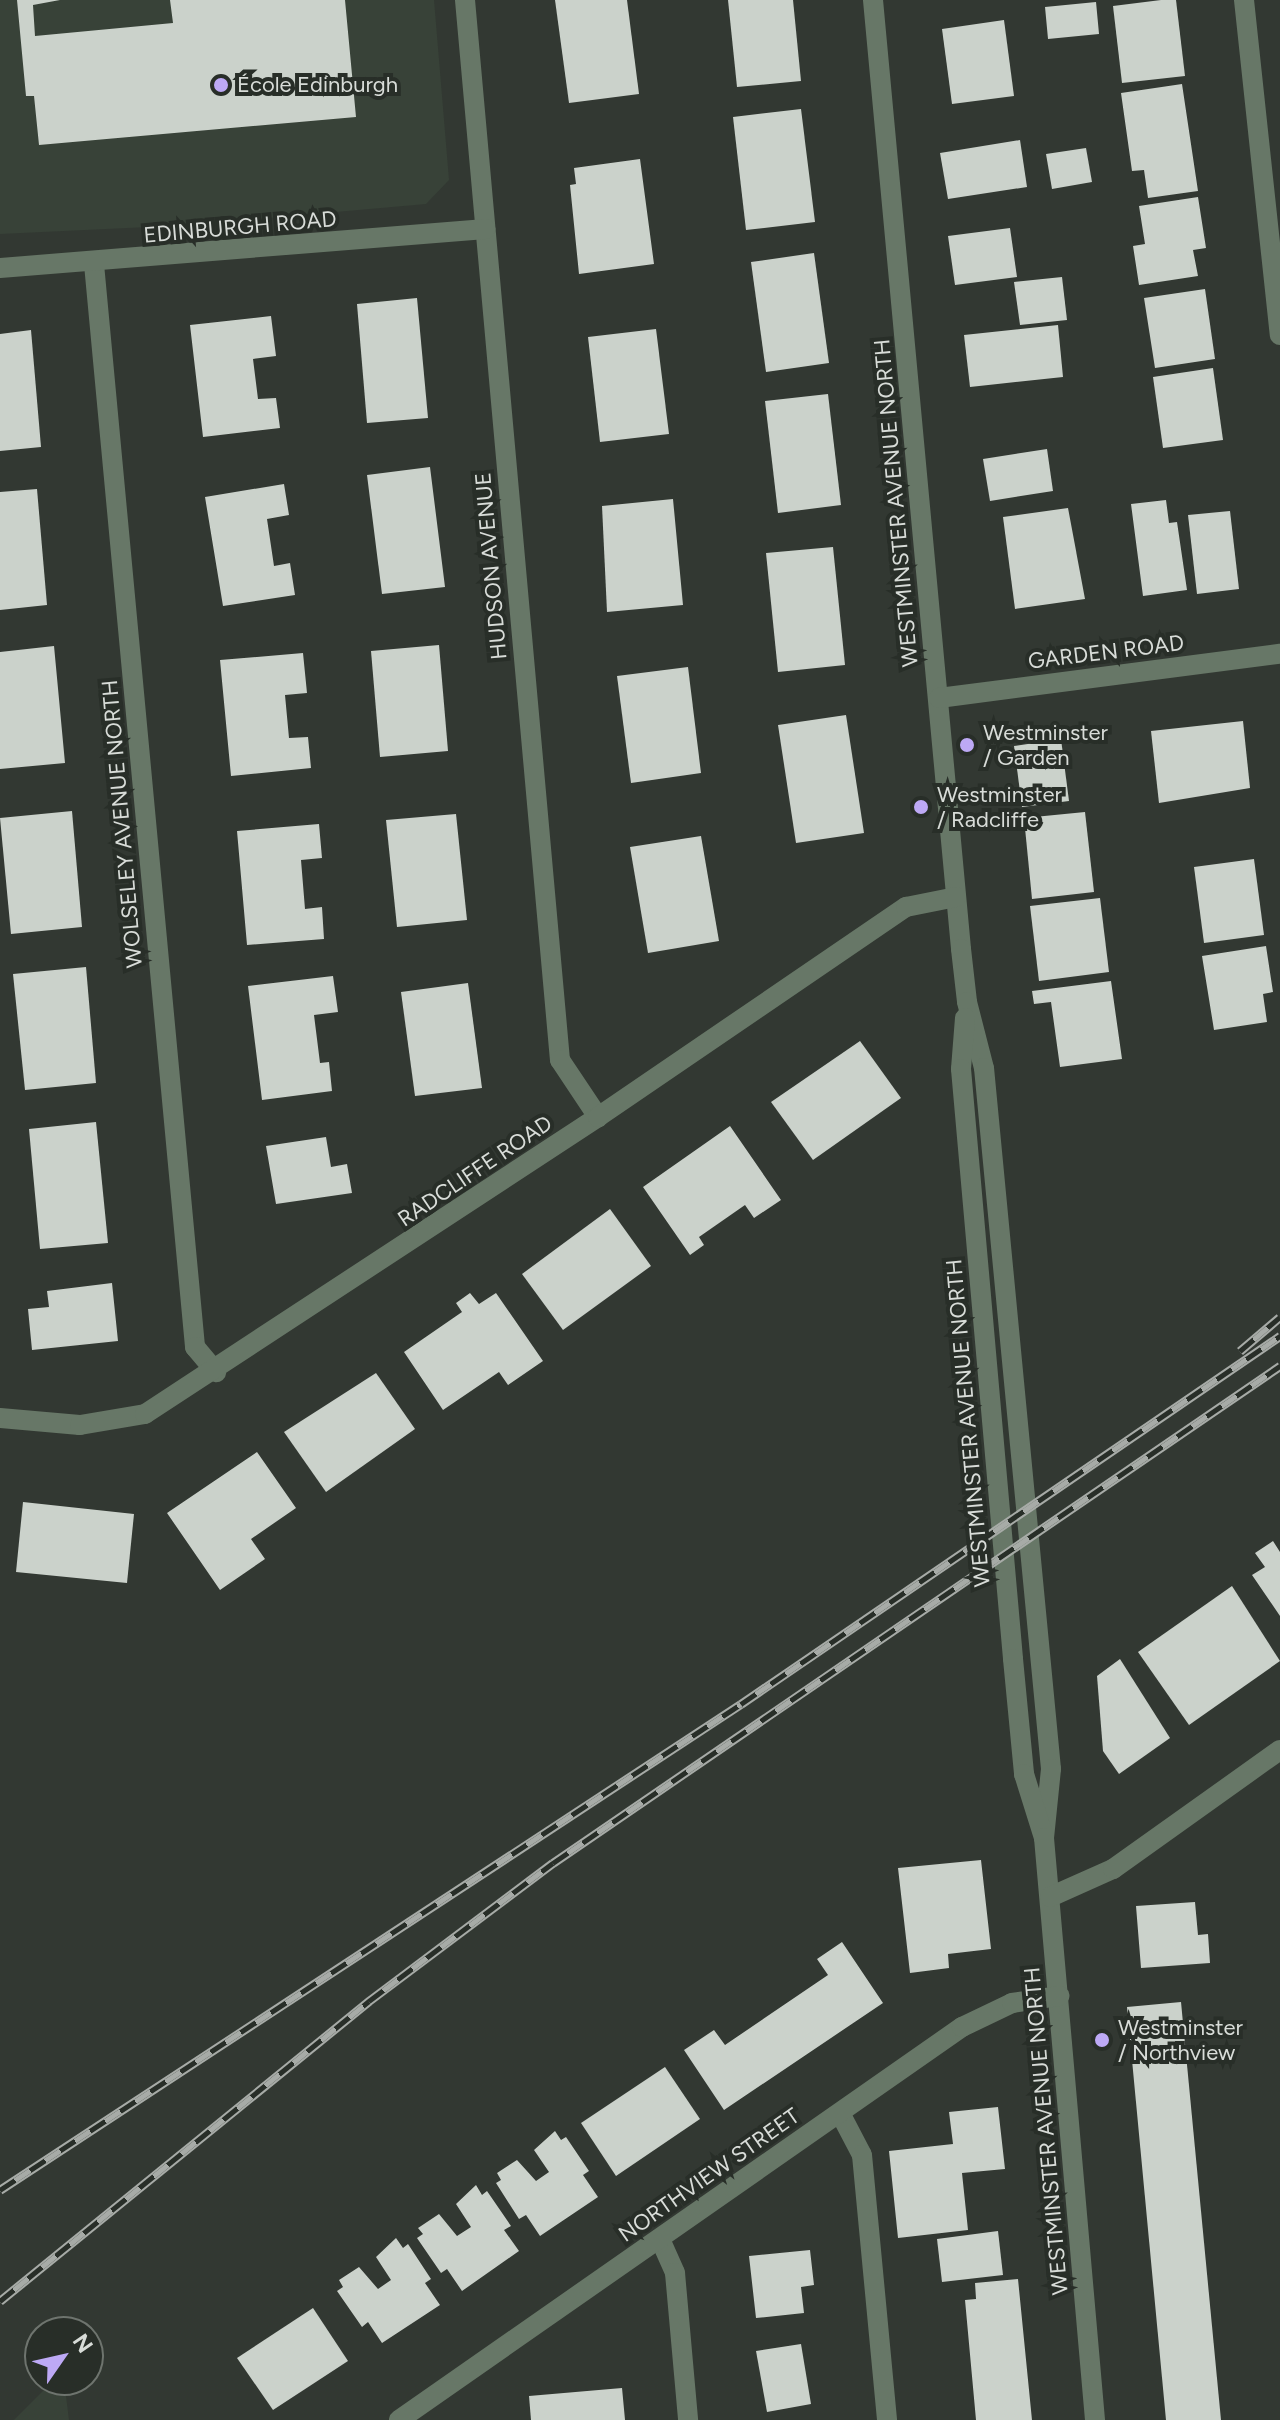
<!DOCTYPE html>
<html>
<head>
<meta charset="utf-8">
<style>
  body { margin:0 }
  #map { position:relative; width:1280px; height:2420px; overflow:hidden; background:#323832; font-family:Figtree,sans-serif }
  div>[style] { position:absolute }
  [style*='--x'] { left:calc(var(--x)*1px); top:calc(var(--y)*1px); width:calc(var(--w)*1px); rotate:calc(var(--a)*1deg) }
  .built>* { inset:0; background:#384238 }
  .building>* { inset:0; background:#cbd2cb }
  .minor>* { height:20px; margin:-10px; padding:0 10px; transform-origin:10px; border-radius:10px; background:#677767 }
  .rail>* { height:9px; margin-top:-4.5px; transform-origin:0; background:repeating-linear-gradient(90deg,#282e28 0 18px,#a7aba7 0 36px); box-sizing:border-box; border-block:2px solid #a7aba7 }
  .dots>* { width:22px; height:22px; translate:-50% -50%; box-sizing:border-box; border:4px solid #282e28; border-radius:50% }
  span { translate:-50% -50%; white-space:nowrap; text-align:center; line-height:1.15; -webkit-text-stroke:8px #282e28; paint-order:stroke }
  .poi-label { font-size:22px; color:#d8dcd8 }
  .left { translate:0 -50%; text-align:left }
  .street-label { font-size:22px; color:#d8dcd8 }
  .north { position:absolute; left:24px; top:2316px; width:80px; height:80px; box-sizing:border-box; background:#282e28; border:2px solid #6e746e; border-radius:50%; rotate:56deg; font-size:22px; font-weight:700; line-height:32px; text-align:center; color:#d8dcd8 }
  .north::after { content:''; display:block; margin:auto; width:28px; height:36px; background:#bda9f5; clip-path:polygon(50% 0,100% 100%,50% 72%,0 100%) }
</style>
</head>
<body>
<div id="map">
  <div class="built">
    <i style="clip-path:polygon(0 0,434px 0,449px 180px,426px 204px,191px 225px,0 234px)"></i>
    <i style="clip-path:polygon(54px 2380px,64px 2380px,69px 2420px,14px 2420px)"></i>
  </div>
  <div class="building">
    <i style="clip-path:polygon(17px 0,60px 0,33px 5px,35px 36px,173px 23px,170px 0,345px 0,356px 117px,39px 145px,34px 96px,26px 96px)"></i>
    <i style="clip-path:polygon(555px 0,627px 0,639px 94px,569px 103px)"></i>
    <i style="clip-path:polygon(728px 0,793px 0,801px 81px,737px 87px)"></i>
    <i style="clip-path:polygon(1161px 0,1176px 0,1185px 76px,1122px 83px,1113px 6px)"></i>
    <i style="clip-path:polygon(1096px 2px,1099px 34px,1048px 39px,1045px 7px)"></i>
    <i style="clip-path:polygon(1004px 20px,1014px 96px,952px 104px,942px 29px)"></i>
    <i style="clip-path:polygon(1182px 84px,1198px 191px,1148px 198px,1144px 170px,1132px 171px,1121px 93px)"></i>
    <i style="clip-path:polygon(801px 109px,815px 222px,746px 230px,733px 117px)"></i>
    <i style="clip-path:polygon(1020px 140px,1027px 187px,948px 199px,940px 153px)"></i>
    <i style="clip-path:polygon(1086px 148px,1092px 182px,1052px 189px,1046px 154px)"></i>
    <i style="clip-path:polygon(640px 159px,654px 264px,579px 274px,570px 185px,576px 184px,574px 168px)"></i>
    <i style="clip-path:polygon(1198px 197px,1206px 248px,1193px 250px,1198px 276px,1139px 285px,1133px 246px,1145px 244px,1139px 206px)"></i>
    <i style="clip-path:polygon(1010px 228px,1017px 277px,955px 285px,948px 236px)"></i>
    <i style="clip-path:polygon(814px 253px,829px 363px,766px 372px,751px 262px)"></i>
    <i style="clip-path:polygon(1062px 277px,1067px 320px,1020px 325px,1014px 282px)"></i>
    <i style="clip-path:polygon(1205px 289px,1215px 359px,1155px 368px,1144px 298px)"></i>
    <i style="clip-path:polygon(417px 298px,428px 418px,367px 423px,357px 304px)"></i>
    <i style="clip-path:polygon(271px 316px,276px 356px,253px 359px,258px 399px,276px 398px,280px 428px,203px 437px,190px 325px)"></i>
    <i style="clip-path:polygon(1058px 325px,1063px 377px,970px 387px,964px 335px)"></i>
    <i style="clip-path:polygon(656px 329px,669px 434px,600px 442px,588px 337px)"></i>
    <i style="clip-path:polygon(31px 330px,41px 447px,0 451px,0 334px)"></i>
    <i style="clip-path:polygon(1213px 368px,1223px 440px,1163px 448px,1153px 377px)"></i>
    <i style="clip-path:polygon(828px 394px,841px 505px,778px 513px,765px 401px)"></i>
    <i style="clip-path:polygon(1047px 449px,1053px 491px,990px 501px,983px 459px)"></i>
    <i style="clip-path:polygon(430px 467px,445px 587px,382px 594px,367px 475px)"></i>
    <i style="clip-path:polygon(284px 484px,289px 515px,267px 519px,274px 566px,290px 563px,295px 595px,223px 606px,205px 497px)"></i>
    <i style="clip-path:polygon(37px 489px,47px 605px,0 610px,0 492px)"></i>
    <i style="clip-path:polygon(673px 499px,683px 605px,607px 612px,602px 506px)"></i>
    <i style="clip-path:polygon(1166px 500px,1169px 523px,1177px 522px,1187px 590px,1143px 596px,1131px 504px)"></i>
    <i style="clip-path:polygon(1068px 508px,1085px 599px,1015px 609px,1003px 517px)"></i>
    <i style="clip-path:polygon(1230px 511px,1239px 589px,1197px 594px,1188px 515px)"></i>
    <i style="clip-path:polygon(833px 547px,845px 665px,778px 672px,766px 553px)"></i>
    <i style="clip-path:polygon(439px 645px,448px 751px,380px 757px,371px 651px)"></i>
    <i style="clip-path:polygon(54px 646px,65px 763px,0 769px,0 652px)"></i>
    <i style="clip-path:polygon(303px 653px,307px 693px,285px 695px,289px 738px,308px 737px,311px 768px,231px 776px,220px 660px)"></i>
    <i style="clip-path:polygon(688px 667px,701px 773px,631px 783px,617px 676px)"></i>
    <i style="clip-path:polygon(846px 715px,864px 833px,796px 843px,778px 725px)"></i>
    <i style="clip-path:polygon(1243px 721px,1250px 788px,1159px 803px,1151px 731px)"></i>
    <i style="clip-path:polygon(1061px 739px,1069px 801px,1022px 807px,1014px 746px)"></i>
    <i style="clip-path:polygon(72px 811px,82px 927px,11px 934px,0 818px)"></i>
    <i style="clip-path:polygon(1085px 812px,1094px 892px,1032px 899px,1024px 818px)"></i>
    <i style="clip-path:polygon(456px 814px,467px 920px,397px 927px,386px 820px)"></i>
    <i style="clip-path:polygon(319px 824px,322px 858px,301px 860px,305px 909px,322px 907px,324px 939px,247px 945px,237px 831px)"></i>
    <i style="clip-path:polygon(701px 836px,719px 941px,648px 953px,630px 847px)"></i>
    <i style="clip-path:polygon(1254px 859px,1264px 935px,1204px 943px,1194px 867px)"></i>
    <i style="clip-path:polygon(1100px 898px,1109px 972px,1039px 981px,1030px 906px)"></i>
    <i style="clip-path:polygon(1266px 946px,1273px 992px,1263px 994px,1267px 1022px,1214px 1030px,1202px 956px)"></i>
    <i style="clip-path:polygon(86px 967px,96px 1083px,25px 1090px,13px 974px)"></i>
    <i style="clip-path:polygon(333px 976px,338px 1012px,314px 1015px,320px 1063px,329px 1062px,332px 1091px,262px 1100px,248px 986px)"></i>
    <i style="clip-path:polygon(1111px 981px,1122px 1059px,1060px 1067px,1051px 1002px,1034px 1004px,1032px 991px)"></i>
    <i style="clip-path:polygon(468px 983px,482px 1088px,415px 1096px,401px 992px)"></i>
    <i style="clip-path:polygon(860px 1041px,901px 1098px,813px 1160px,771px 1102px)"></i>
    <i style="clip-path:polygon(96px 1122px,108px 1243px,40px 1249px,29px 1129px)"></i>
    <i style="clip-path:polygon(730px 1126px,781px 1200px,754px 1218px,745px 1205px,699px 1237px,704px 1245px,690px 1255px,643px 1187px)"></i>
    <i style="clip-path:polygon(326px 1137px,331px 1167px,347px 1164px,352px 1193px,276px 1204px,266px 1146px)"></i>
    <i style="clip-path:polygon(610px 1209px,651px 1266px,563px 1330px,522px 1274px)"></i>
    <i style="clip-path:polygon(112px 1283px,118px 1341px,32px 1350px,28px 1309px,49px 1307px,47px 1291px)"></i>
    <i style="clip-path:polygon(470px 1293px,479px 1304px,496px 1293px,543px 1361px,508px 1385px,499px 1372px,443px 1410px,404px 1352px,462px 1312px,456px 1303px)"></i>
    <i style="clip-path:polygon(376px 1373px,415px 1429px,326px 1492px,284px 1432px)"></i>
    <i style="clip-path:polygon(257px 1452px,296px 1508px,251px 1539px,265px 1559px,220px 1590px,167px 1513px)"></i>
    <i style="clip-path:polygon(23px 1502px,134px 1514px,127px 1583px,16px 1572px)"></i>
    <i style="clip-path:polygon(1273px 1541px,1280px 1552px,1280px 1616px,1252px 1575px,1265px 1567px,1255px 1553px)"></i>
    <i style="clip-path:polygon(1232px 1586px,1280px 1661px,1189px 1725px,1138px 1652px)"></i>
    <i style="clip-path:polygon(1120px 1659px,1170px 1738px,1119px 1774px,1103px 1751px,1097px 1676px)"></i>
    <i style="clip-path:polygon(981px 1860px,991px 1949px,948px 1954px,949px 1968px,910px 1973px,898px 1868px)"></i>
    <i style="clip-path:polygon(1195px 1902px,1198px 1935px,1208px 1934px,1210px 1963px,1141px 1968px,1136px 1906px)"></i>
    <i style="clip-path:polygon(842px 1942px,883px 2003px,724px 2110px,684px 2050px,714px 2030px,725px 2045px,828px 1975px,817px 1959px)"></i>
    <i style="clip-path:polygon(1181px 2002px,1221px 2420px,1166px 2420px,1127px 2007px)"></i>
    <i style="clip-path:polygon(665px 2067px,700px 2119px,616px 2176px,581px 2123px)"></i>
    <i style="clip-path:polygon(998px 2107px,1005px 2169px,962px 2173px,968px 2230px,898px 2238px,889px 2151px,953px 2144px,949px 2112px)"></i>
    <i style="clip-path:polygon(555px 2131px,561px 2140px,566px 2137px,589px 2171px,583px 2175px,598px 2197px,540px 2236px,526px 2215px,519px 2219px,496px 2183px,501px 2180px,497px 2173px,517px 2160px,536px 2181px,549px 2172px,534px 2150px)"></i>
    <i style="clip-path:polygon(476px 2185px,482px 2195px,487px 2191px,511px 2226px,504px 2230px,519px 2251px,462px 2291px,447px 2269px,441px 2273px,417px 2238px,423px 2234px,418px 2228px,439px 2214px,457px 2236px,471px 2227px,456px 2204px)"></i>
    <i style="clip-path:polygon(998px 2231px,1003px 2275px,942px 2282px,937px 2239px)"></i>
    <i style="clip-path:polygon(396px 2238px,403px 2248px,408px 2244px,431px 2279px,425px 2283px,440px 2305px,382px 2343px,368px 2322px,362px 2327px,337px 2291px,343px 2287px,339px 2280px,359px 2267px,378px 2289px,391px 2280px,376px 2257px)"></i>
    <i style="clip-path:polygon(810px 2250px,814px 2285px,801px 2287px,804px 2313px,756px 2318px,749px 2256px)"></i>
    <i style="clip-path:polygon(1018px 2279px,1032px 2420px,976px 2420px,965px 2300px,976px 2299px,975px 2283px)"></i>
    <i style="clip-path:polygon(313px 2308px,348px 2361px,273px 2410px,237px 2358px)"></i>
    <i style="clip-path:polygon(801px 2344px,811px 2404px,767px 2412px,756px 2351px)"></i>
    <i style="clip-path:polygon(622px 2388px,625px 2420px,531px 2420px,529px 2396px)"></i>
  </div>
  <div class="minor">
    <i style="--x:465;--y:0;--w:1064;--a:84.88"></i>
    <i style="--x:560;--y:1060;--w:69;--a:56.3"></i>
    <i style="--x:873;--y:0;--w:953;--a:84.7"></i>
    <i style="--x:961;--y:949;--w:53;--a:83.5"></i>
    <i style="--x:967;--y:1002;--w:68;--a:75.6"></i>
    <i style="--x:984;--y:1068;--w:704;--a:84.54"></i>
    <i style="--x:1051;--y:1769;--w:69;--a:95.8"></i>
    <i style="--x:1244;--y:0;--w:337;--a:83.9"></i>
    <i style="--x:94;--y:264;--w:1088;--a:84.67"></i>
    <i style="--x:195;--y:1347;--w:33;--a:50"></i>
    <i style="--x:0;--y:268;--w:487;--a:-4.6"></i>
    <i style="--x:939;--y:698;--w:344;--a:-7.4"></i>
    <i style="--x:965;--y:1018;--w:51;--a:94.5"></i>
    <i style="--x:961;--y:1069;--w:592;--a:84.96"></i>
    <i style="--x:1013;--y:1659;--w:116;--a:84.5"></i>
    <i style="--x:1024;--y:1774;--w:67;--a:72.6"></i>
    <i style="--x:1044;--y:1838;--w:584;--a:84.99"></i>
    <i style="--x:0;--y:1418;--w:80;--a:5"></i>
    <i style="--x:80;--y:1425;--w:66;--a:-9.6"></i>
    <i style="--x:145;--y:1414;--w:542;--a:-33.25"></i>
    <i style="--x:598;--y:1117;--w:373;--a:-34.3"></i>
    <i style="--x:906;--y:907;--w:51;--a:-11.3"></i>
    <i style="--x:1050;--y:1897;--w:69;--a:-24"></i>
    <i style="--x:1113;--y:1869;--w:205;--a:-35.5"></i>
    <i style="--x:840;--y:2113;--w:47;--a:62.4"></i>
    <i style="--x:862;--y:2155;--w:266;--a:84.6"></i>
    <i style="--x:660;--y:2239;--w:37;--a:66"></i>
    <i style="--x:675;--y:2273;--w:148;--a:84.9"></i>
    <i style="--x:399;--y:2420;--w:687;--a:-34.92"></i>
    <i style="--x:962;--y:2027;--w:55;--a:-25.6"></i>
    <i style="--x:1012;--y:2003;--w:48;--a:-8.5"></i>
  </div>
  <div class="rail">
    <i style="--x:1240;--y:1351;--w:52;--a:-40.4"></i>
    <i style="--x:0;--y:2190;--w:886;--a:-33.26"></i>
    <i style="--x:741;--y:1704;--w:653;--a:-34.32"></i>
    <i style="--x:0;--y:2301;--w:476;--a:-39.1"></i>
    <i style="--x:369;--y:2001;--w:230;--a:-36.9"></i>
    <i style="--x:553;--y:1863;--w:881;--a:-34.36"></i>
  </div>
  <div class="dots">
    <i style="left:221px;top:85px;background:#bda9f5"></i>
    <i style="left:967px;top:745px;background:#bda9f5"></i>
    <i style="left:921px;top:807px;background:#bda9f5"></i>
    <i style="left:1102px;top:2040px;background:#bda9f5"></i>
  </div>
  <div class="poi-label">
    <span class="left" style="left:237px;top:85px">École Edinburgh</span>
    <span class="left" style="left:983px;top:745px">Westminster<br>/ Garden</span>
    <span class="left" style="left:937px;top:807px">Westminster<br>/ Radcliffe</span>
    <span class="left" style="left:1118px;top:2040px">Westminster<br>/ Northview</span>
  </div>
  <div class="street-label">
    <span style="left:240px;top:227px;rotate:-5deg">EDINBURGH ROAD</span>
    <span style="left:896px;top:503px;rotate:-95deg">WESTMINSTER AVENUE NORTH</span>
    <span style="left:491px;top:566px;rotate:-95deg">HUDSON AVENUE</span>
    <span style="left:1106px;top:652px;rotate:-7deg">GARDEN ROAD</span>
    <span style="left:122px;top:824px;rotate:-95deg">WOLSELEY AVENUE NORTH</span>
    <span style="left:475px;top:1171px;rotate:-34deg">RADCLIFFE ROAD</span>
    <span style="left:968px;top:1423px;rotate:-95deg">WESTMINSTER AVENUE NORTH</span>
    <span style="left:1046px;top:2131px;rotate:-95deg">WESTMINSTER AVENUE NORTH</span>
    <span style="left:709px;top:2175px;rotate:-35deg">NORTHVIEW STREET</span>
  </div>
  <div class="north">N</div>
</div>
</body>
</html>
